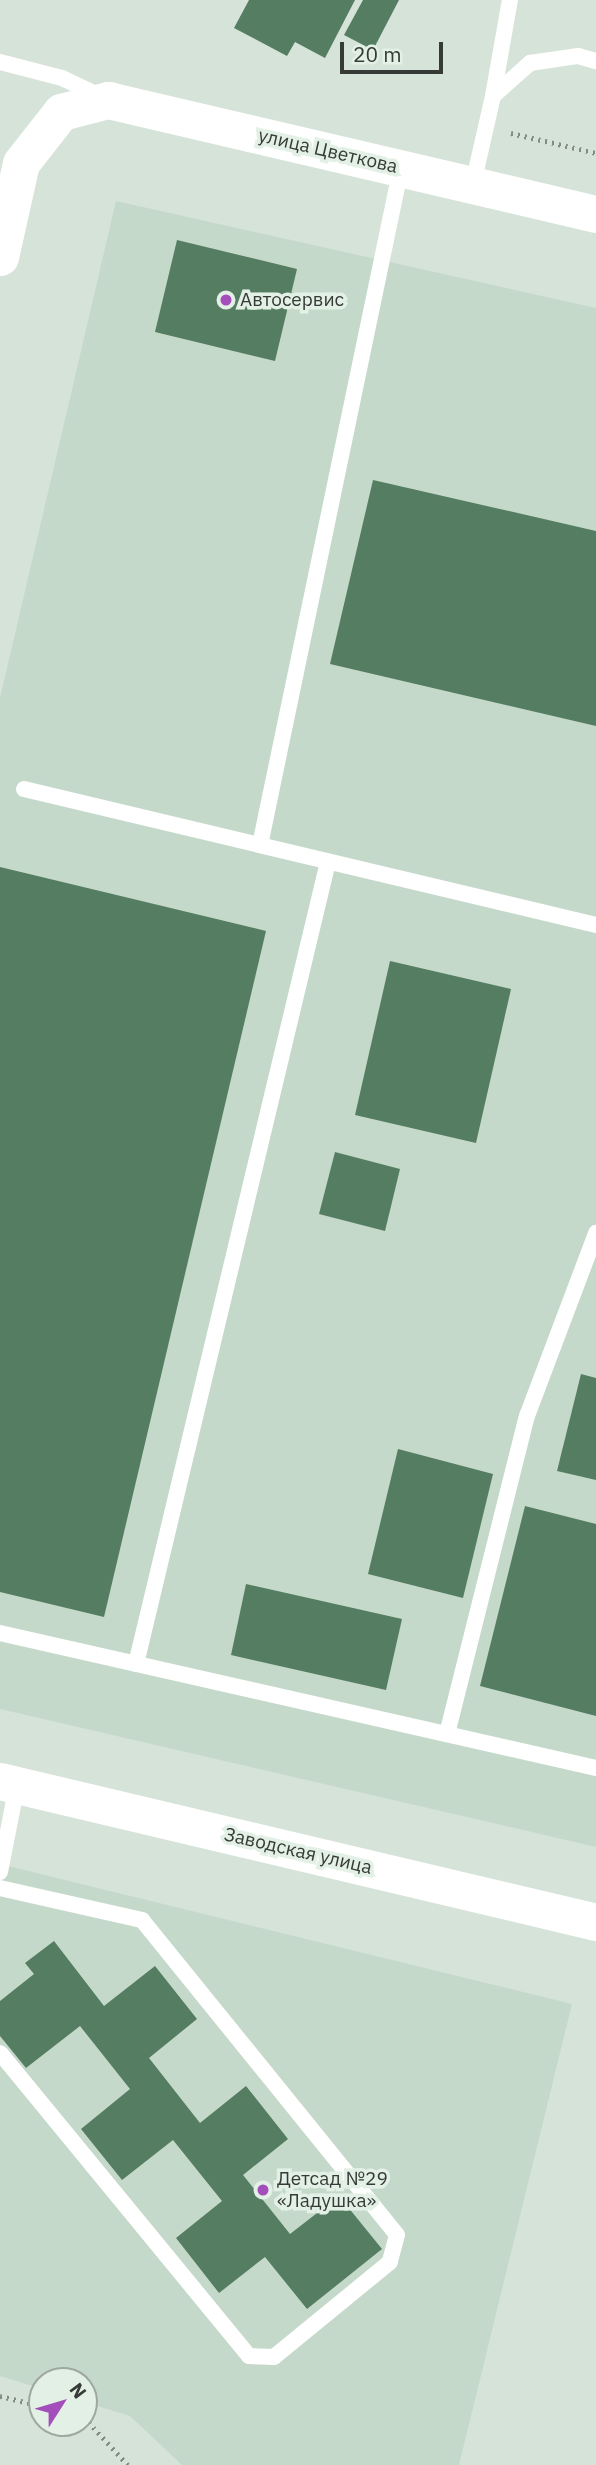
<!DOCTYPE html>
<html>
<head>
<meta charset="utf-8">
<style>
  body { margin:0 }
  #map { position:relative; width:596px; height:2465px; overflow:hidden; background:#d6e3d9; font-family:"IBM Plex Sans",sans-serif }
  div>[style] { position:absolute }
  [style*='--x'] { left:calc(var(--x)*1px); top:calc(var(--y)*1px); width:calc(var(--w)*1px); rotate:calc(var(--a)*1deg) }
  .built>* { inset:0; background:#c5d9ca }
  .building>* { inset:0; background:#557d61 }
  .path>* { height:4.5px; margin-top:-2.25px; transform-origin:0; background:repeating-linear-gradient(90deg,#828b84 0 2px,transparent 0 7px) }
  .service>* { height:16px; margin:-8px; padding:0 8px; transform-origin:8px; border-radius:8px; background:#fff }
  .tertiary>* { height:37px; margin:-18.5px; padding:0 18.5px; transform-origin:18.5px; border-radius:18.5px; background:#fff }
  .dots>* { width:19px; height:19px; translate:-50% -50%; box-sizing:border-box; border:4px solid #e3f0e6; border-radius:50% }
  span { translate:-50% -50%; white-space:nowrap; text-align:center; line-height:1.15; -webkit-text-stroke:7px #e3f0e6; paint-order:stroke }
  .street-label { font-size:19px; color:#363b37 }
  .poi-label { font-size:19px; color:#363b37 }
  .left { translate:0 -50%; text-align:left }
  .north { position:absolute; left:28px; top:2367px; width:70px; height:70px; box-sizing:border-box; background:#e3f0e6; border:2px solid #9ea8a0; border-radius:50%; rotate:53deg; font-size:19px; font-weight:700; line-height:28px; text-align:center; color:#363b37 }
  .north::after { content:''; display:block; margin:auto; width:24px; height:32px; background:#a34ebb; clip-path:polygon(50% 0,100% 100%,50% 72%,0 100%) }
  .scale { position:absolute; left:340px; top:42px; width:103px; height:32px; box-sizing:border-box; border:4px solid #363b37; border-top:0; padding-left:9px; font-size:21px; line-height:24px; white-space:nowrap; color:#363b37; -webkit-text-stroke:5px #e3f0e6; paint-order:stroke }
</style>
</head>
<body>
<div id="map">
  <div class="built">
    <i style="clip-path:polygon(116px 201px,596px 308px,596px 1847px,0 1709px,0 698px)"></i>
    <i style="clip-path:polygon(0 1864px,572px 2004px,459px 2465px,182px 2465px,130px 2416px,84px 2402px,84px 2381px,42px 2381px,42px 2389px,0 2376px)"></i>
  </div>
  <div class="building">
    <i style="clip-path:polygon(249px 0,355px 0,325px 58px,295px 42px,287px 56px,234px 28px)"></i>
    <i style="clip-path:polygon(363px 0,399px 0,373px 50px,344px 35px)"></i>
    <i style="clip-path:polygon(177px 240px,297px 269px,275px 361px,155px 332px)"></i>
    <i style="clip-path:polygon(373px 480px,596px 531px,596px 726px,330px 664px)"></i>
    <i style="clip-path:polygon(0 867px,266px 931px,104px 1617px,0 1592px)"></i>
    <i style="clip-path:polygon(390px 961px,511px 989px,476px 1143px,355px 1115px)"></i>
    <i style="clip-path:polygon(335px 1152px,400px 1169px,385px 1231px,319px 1214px)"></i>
    <i style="clip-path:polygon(581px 1374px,596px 1378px,596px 1480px,557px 1471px)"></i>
    <i style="clip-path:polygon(398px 1449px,493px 1474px,463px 1598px,368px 1574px)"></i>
    <i style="clip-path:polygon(525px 1506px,596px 1524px,596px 1716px,480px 1686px)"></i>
    <i style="clip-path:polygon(246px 1584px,402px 1619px,386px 1690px,231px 1655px)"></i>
    <i style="clip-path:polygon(54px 1941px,104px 2006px,155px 1966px,197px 2019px,149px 2058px,200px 2123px,246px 2086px,288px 2139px,243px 2175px,290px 2234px,339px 2196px,382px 2249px,307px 2309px,265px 2257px,219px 2293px,176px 2238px,222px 2201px,173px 2140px,122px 2180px,81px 2129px,130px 2089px,80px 2026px,26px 2068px,0 2036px,0 2001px,34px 1974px,25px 1963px)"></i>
  </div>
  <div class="path">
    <i style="--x:511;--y:133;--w:87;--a:13.2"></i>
    <i style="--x:0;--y:2396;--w:43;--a:13.4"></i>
    <i style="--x:84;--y:2417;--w:65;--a:47.5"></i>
  </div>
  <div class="service">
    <i style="--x:0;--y:62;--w:64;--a:14.5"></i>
    <i style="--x:62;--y:78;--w:42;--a:25.3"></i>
    <i style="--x:493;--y:96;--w:97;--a:-80"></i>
    <i style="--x:473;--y:184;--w:90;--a:-77.2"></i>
    <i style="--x:493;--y:96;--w:50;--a:-41.7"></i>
    <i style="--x:530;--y:63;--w:49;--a:-8.3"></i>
    <i style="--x:578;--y:56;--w:19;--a:16"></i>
    <i style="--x:24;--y:789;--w:588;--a:13.37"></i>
    <i style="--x:260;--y:845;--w:692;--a:-78.24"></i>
    <i style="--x:0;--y:1633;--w:611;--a:12.76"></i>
    <i style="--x:136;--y:1664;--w:825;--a:-76.54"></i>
    <i style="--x:447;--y:1734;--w:328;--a:-75.9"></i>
    <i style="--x:527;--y:1416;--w:196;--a:-69.3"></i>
    <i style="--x:0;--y:1872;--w:89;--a:-78.9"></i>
    <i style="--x:0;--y:1888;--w:146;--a:12.7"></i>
    <i style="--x:142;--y:1920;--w:405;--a:51"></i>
    <i style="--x:397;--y:2235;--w:28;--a:105"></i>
    <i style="--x:390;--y:2262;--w:150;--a:140.7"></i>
    <i style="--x:274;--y:2357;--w:25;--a:-178"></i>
    <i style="--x:249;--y:2356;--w:392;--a:-129.4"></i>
  </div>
  <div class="tertiary">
    <i style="--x:0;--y:257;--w:96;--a:-77.4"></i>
    <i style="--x:21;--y:163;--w:65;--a:-51.9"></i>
    <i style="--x:61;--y:112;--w:49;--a:-14.3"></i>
    <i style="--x:108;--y:100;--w:501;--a:13.15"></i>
    <i style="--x:0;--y:1781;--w:612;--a:13.31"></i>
  </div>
  <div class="dots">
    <i style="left:226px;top:300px;background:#a34ebb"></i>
    <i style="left:263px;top:2190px;background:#a34ebb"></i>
  </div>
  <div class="street-label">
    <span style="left:328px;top:151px;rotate:13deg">улица Цветкова</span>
    <span style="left:298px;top:1851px;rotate:13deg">Заводская улица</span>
  </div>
  <div class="poi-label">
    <span class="left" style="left:240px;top:300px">Автосервис</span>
    <span class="left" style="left:277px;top:2190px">Детсад №29<br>«Ладушка»</span>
  </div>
  <div class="north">N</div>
  <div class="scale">20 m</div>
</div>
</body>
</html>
